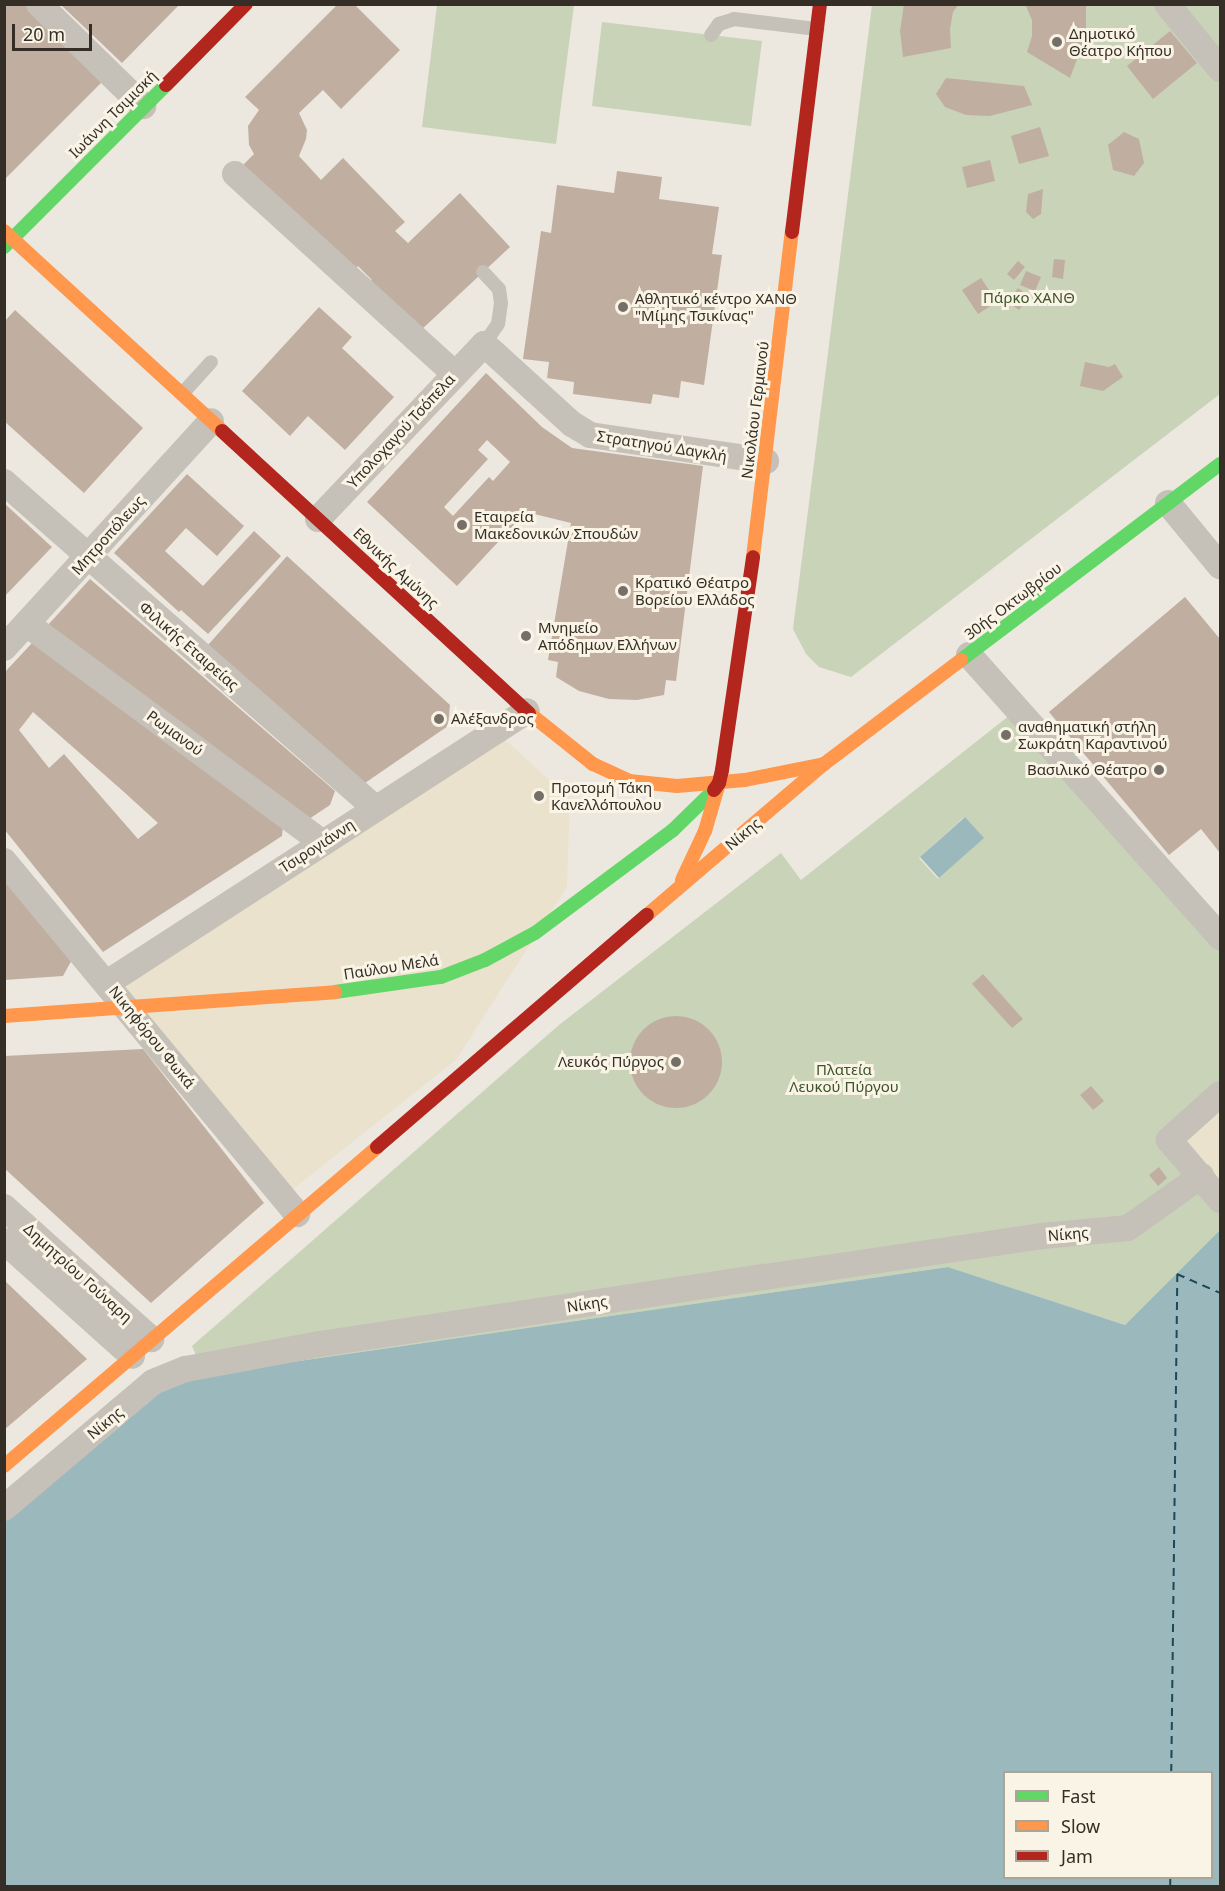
<!DOCTYPE html>
<html>
<head>
<meta charset="utf-8">
<style>
  body { margin:0 }
  #map { position:relative; width:1225px; height:1891px; overflow:hidden; background:#ece8df; font-family:"Noto Sans",sans-serif }
  div>[style] { position:absolute }
  [style*='--x'] { left:calc(var(--x)*1px); top:calc(var(--y)*1px); width:calc(var(--w)*1px); rotate:calc(var(--a)*1deg) }
  .green>* { inset:0; background:#c9d3b8 }
  .plaza>* { inset:0; background:#ebe2ce }
  .water>* { inset:0; background:#9bb8bd }
  .ferry>* { height:1.5px; margin-top:-0.75px; transform-origin:0; background:repeating-linear-gradient(90deg,#1b4957 0 8px,transparent 0 14px) }
  .building>* { inset:0; background:#c0afa0 }
  .round { border-radius:50% }
  .lane>* { height:14px; margin:-7px; padding:0 7px; transform-origin:7px; border-radius:7px; background:#c5c0b8 }
  .street>* { height:26px; margin:-13px; padding:0 13px; transform-origin:13px; border-radius:13px; background:#c5c0b8 }
  .fast>* { height:14px; margin:-7px; padding:0 7px; transform-origin:7px; border-radius:7px; background:#63d668 }
  .slow>* { height:14px; margin:-7px; padding:0 7px; transform-origin:7px; border-radius:7px; background:#ff974d }
  .jam>* { height:14px; margin:-7px; padding:0 7px; transform-origin:7px; border-radius:7px; background:#b3261e }
  .dots>* { width:16px; height:16px; translate:-50% -50%; box-sizing:border-box; border:3px solid #f9f4e5; border-radius:50% }
  span { translate:-50% -50%; white-space:nowrap; text-align:center; line-height:1.15; -webkit-text-stroke:6px #f9f4e5; paint-order:stroke }
  .poi-label { font-size:15px; color:#352e26 }
  .left { translate:0 -50%; text-align:left }
  .right { translate:-100% -50%; text-align:right }
  .street-label { font-size:15px; color:#352e26 }
  .park-label { font-size:15px; color:#3d542a }
  .frame { position:absolute; inset:0; border:6px solid #352e26; pointer-events:none }
  .legend { position:absolute; left:1003px; top:1771px; width:210px; height:108px; box-sizing:border-box; background:#f9f4e5; border:2px solid #aba599; margin:0; padding:8px 10px; list-style:none; font-size:18px; color:#352e26 }
  .legend li { display:flex; align-items:center; gap:12px; height:30px }
  .legend b { width:30px; border:2px solid #aba599 }
  .scale { position:absolute; left:12px; top:24px; width:80px; height:27px; box-sizing:border-box; border:3px solid #352e26; border-top:0; padding-left:8px; font-size:18px; line-height:21px; white-space:nowrap; color:#352e26; -webkit-text-stroke:4px #f9f4e5; paint-order:stroke }
</style>
</head>
<body>
<div id="map">
  <div class="green">
    <i style="clip-path:polygon(437px 5px,574px 5px,556px 144px,422px 127px)"></i>
    <i style="clip-path:polygon(872px 5px,1220px 5px,1220px 394px,851px 677px,819px 667px,806px 654px,793px 629px)"></i>
    <i style="clip-path:polygon(602px 22px,762px 41px,751px 126px,592px 106px)"></i>
    <i style="clip-path:polygon(evenodd,1010px 715px,1220px 949px,1220px 1230px,1125px 1325px,948px 1267px,209px 1374px,201px 1366px,192px 1346px,559px 1025px,781px 853px,801px 880px,1010px 715px,964px 817px,983px 838px,938px 879px,919px 858px,964px 817px)"></i>
  </div>
  <div class="plaza">
    <i style="clip-path:polygon(487px 723px,570px 799px,567px 887px,456px 1060px,283px 1197px,100px 974px)"></i>
    <i style="clip-path:polygon(1220px 1094px,1220px 1200px,1169px 1140px)"></i>
  </div>
  <div class="water">
    <i style="clip-path:polygon(965px 817px,984px 838px,939px 878px,920px 857px)"></i>
    <i style="clip-path:polygon(evenodd,1220px 1230px,1220px 1886px,5px 1886px,4px 1522px,142px 1403px,170px 1386px,209px 1374px,948px 1267px,1125px 1325px,1220px 1230px,1004px 1772px,1212px 1772px,1212px 1878px,1004px 1878px,1004px 1772px)"></i>
  </div>
  <div class="ferry">
    <i style="--x:1171;--y:1772;--w:498;--a:-89.3"></i>
    <i style="--x:1177;--y:1274;--w:47;--a:23.8"></i>
    <i style="--x:1170;--y:1886;--w:8;--a:-90"></i>
  </div>
  <div class="building">
    <i style="clip-path:polygon(4px 4px,28px 4px,105px 79px,4px 180px)"></i>
    <i style="clip-path:polygon(60px 4px,180px 4px,122px 63px)"></i>
    <i style="clip-path:polygon(338px 4px,354px 4px,400px 50px,341px 109px,323px 90px,299px 113px,307px 130px,306px 139px,299px 156px,321px 180px,343px 158px,405px 222px,395px 231px,408px 243px,460px 193px,510px 247px,420px 331px,368px 284px,372px 280px,358px 266px,354px 270px,242px 166px,254px 154px,249px 145px,248px 126px,259px 110px,245px 97px)"></i>
    <i style="clip-path:polygon(904px 4px,959px 4px,953px 12px,950px 29px,951px 48px,903px 57px,900px 31px)"></i>
    <i style="clip-path:polygon(1025px 4px,1086px 4px,1086px 35px,1070px 78px,1027px 52px,1032px 36px,1032px 20px)"></i>
    <i style="clip-path:polygon(1170px 31px,1197px 63px,1153px 99px,1127px 66px)"></i>
    <i style="clip-path:polygon(946px 78px,1024px 86px,1032px 105px,990px 116px,966px 115px,945px 107px,936px 94px)"></i>
    <i style="clip-path:polygon(1040px 127px,1049px 156px,1019px 164px,1011px 136px)"></i>
    <i style="clip-path:polygon(1124px 132px,1139px 139px,1144px 163px,1134px 176px,1113px 170px,1108px 145px)"></i>
    <i style="clip-path:polygon(990px 160px,995px 181px,967px 188px,962px 167px)"></i>
    <i style="clip-path:polygon(617px 171px,662px 177px,659px 199px,719px 207px,712px 254px,722px 255px,704px 385px,681px 381px,679px 398px,653px 394px,651px 404px,573px 394px,574px 382px,547px 378px,549px 362px,523px 359px,541px 231px,551px 233px,557px 185px,614px 193px)"></i>
    <i style="clip-path:polygon(1043px 189px,1041px 214px,1033px 219px,1026px 212px,1028px 194px)"></i>
    <i style="clip-path:polygon(1054px 259px,1065px 260px,1063px 279px,1052px 277px)"></i>
    <i style="clip-path:polygon(1018px 261px,1025px 267px,1014px 280px,1007px 274px)"></i>
    <i style="clip-path:polygon(1026px 271px,1041px 277px,1035px 291px,1020px 285px)"></i>
    <i style="clip-path:polygon(981px 278px,997px 302px,978px 314px,962px 290px)"></i>
    <i style="clip-path:polygon(1018px 288px,1029px 296px,1019px 310px,1008px 302px)"></i>
    <i style="clip-path:polygon(319px 307px,352px 337px,342px 348px,394px 397px,345px 450px,308px 416px,290px 436px,242px 391px)"></i>
    <i style="clip-path:polygon(15px 310px,143px 428px,84px 493px,4px 421px,4px 322px)"></i>
    <i style="clip-path:polygon(1085px 362px,1109px 367px,1115px 364px,1123px 377px,1103px 391px,1080px 386px)"></i>
    <i style="clip-path:polygon(evenodd,486px 373px,542px 427px,572px 448px,703px 466px,676px 681px,666px 680px,664px 695px,637px 700px,609px 699px,579px 691px,556px 677px,558px 662px,548px 660px,571px 523px,526px 512px,457px 586px,367px 502px,486px 373px,487px 440px,510px 462px,493px 481px,489px 477px,453px 516px,444px 507px,488px 459px,478px 450px,487px 440px)"></i>
    <i style="clip-path:polygon(187px 474px,244px 526px,217px 556px,186px 528px,165px 551px,203px 586px,254px 531px,281px 556px,208px 634px,181px 610px,179px 612px,114px 553px)"></i>
    <i style="clip-path:polygon(4px 503px,52px 547px,4px 597px)"></i>
    <i style="clip-path:polygon(287px 556px,450px 705px,448px 726px,365px 783px,208px 645px)"></i>
    <i style="clip-path:polygon(90px 579px,335px 791px,330px 805px,309px 819px,47px 626px)"></i>
    <i style="clip-path:polygon(1185px 597px,1220px 639px,1220px 853px,1201px 829px,1169px 855px,1049px 712px)"></i>
    <i style="clip-path:polygon(evenodd,33px 642px,283px 826px,282px 836px,103px 952px,4px 829px,4px 673px,33px 642px,33px 712px,124px 792px,158px 823px,138px 839px,64px 754px,49px 768px,19px 730px,33px 712px)"></i>
    <i style="clip-path:polygon(4px 872px,74px 956px,63px 976px,4px 980px)"></i>
    <i style="clip-path:polygon(983px 974px,1023px 1019px,1012px 1028px,972px 984px)"></i>
    <i class="round" style="left:630px;top:1016px;width:92px;height:92px"></i>
    <i style="clip-path:polygon(143px 1049px,264px 1203px,151px 1303px,4px 1168px,4px 1056px)"></i>
    <i style="clip-path:polygon(1091px 1086px,1104px 1101px,1093px 1110px,1080px 1095px)"></i>
    <i style="clip-path:polygon(1159px 1167px,1167px 1178px,1158px 1186px,1149px 1175px)"></i>
    <i style="clip-path:polygon(4px 1280px,87px 1359px,4px 1430px)"></i>
  </div>
  <div class="lane">
    <i style="--x:711;--y:35;--w:14;--a:-54"></i>
    <i style="--x:719;--y:24;--w:16;--a:-18"></i>
    <i style="--x:734;--y:19;--w:84;--a:6.9"></i>
    <i style="--x:483;--y:272;--w:23;--a:47"></i>
    <i style="--x:499;--y:289;--w:14;--a:82"></i>
    <i style="--x:501;--y:303;--w:21;--a:98"></i>
    <i style="--x:498;--y:324;--w:24;--a:125"></i>
    <i style="--x:182;--y:394;--w:43;--a:-47.8"></i>
  </div>
  <div class="street">
    <i style="--x:39;--y:4;--w:146;--a:44.4"></i>
    <i style="--x:1167;--y:4;--w:84;--a:50.8"></i>
    <i style="--x:235;--y:174;--w:296;--a:42.3"></i>
    <i style="--x:4;--y:482;--w:494;--a:41.3"></i>
    <i style="--x:1168;--y:503;--w:82;--a:50.5"></i>
    <i style="--x:318;--y:519;--w:241;--a:-46.5"></i>
    <i style="--x:484;--y:344;--w:119;--a:42.3"></i>
    <i style="--x:572;--y:424;--w:21;--a:31"></i>
    <i style="--x:590;--y:435;--w:178;--a:8.4"></i>
    <i style="--x:27;--y:624;--w:368;--a:36.5"></i>
    <i style="--x:4;--y:648;--w:307;--a:-47.6"></i>
    <i style="--x:969;--y:655;--w:378;--a:48.3"></i>
    <i style="--x:4;--y:861;--w:459;--a:50.3"></i>
    <i style="--x:107;--y:983;--w:500;--a:-32.93"></i>
    <i style="--x:1220;--y:1094;--w:69;--a:138"></i>
    <i style="--x:1169;--y:1140;--w:79;--a:49.6"></i>
    <i style="--x:4;--y:1207;--w:198;--a:41.9"></i>
    <i style="--x:4;--y:1241;--w:172;--a:41.9"></i>
    <i style="--x:4;--y:1508;--w:195;--a:-40.2"></i>
    <i style="--x:153;--y:1382;--w:35;--a:-22"></i>
    <i style="--x:186;--y:1369;--w:136;--a:-10.6"></i>
    <i style="--x:320;--y:1344;--w:450;--a:-8.6"></i>
    <i style="--x:765;--y:1277;--w:280;--a:-8.4"></i>
    <i style="--x:1042;--y:1236;--w:86;--a:-5.3"></i>
    <i style="--x:1128;--y:1228;--w:90;--a:-35.5"></i>
  </div>
  <div class="fast">
    <i style="--x:4;--y:247;--w:229;--a:-45"></i>
    <i style="--x:961;--y:660;--w:325;--a:-37.1"></i>
    <i style="--x:335;--y:992;--w:107;--a:-8.1"></i>
    <i style="--x:441;--y:977;--w:47;--a:-21.1"></i>
    <i style="--x:485;--y:960;--w:57;--a:-28.4"></i>
    <i style="--x:535;--y:933;--w:172;--a:-36.7"></i>
    <i style="--x:673;--y:830;--w:57;--a:-44.3"></i>
  </div>
  <div class="slow">
    <i style="--x:4;--y:231;--w:296;--a:42.5"></i>
    <i style="--x:753;--y:557;--w:327;--a:-83.2"></i>
    <i style="--x:529;--y:713;--w:82;--a:38.6"></i>
    <i style="--x:593;--y:764;--w:40;--a:25"></i>
    <i style="--x:629;--y:781;--w:48;--a:5.9"></i>
    <i style="--x:677;--y:786;--w:68;--a:-5"></i>
    <i style="--x:745;--y:780;--w:81;--a:-11.4"></i>
    <i style="--x:682;--y:880;--w:54;--a:-64.9"></i>
    <i style="--x:705;--y:831;--w:50;--a:-73.7"></i>
    <i style="--x:647;--y:915;--w:233;--a:-40.5"></i>
    <i style="--x:824;--y:764;--w:172;--a:-37.2"></i>
    <i style="--x:4;--y:1016;--w:332;--a:-4.1"></i>
    <i style="--x:4;--y:1466;--w:491;--a:-40.5"></i>
  </div>
  <div class="jam">
    <i style="--x:166;--y:85;--w:114;--a:-45.4"></i>
    <i style="--x:792;--y:232;--w:230;--a:-83"></i>
    <i style="--x:222;--y:431;--w:417;--a:42.6"></i>
    <i style="--x:714;--y:790;--w:9;--a:-54"></i>
    <i style="--x:719;--y:783;--w:13;--a:-77"></i>
    <i style="--x:722;--y:770;--w:215;--a:-81.7"></i>
    <i style="--x:377;--y:1147;--w:356;--a:-40.7"></i>
  </div>
  <div class="dots">
    <i style="left:1057px;top:42px;background:#756f67"></i>
    <i style="left:623px;top:307px;background:#756f67"></i>
    <i style="left:462px;top:525px;background:#756f67"></i>
    <i style="left:623px;top:591px;background:#756f67"></i>
    <i style="left:526px;top:636px;background:#756f67"></i>
    <i style="left:439px;top:719px;background:#756f67"></i>
    <i style="left:1006px;top:735px;background:#756f67"></i>
    <i style="left:1159px;top:770px;background:#756f67"></i>
    <i style="left:539px;top:796px;background:#756f67"></i>
    <i style="left:676px;top:1062px;background:#756f67"></i>
  </div>
  <div class="poi-label">
    <span class="left" style="left:1069px;top:42px">Δημοτικό<br>Θέατρο Κήπου</span>
    <span class="left" style="left:635px;top:307px">Αθλητικό κέντρο ΧΑΝΘ<br>"Μίμης Τσικίνας"</span>
    <span class="left" style="left:474px;top:525px">Εταιρεία<br>Μακεδονικών Σπουδών</span>
    <span class="left" style="left:635px;top:591px">Κρατικό Θέατρο<br>Βορείου Ελλάδος</span>
    <span class="left" style="left:538px;top:636px">Μνημείο<br>Απόδημων Ελλήνων</span>
    <span class="left" style="left:451px;top:719px">Αλέξανδρος</span>
    <span class="left" style="left:1018px;top:735px">αναθηματική στήλη<br>Σωκράτη Καραντινού</span>
    <span class="right" style="left:1147px;top:770px">Βασιλικό Θέατρο</span>
    <span class="left" style="left:551px;top:796px">Προτομή Τάκη<br>Κανελλόπουλου</span>
    <span class="right" style="left:664px;top:1062px">Λευκός Πύργος</span>
  </div>
  <div class="street-label">
    <span style="left:113px;top:114px;rotate:-45deg">Ιωάννη Τσιμισκή</span>
    <span style="left:755px;top:410px;rotate:-83deg">Νικολάου Γερμανού</span>
    <span style="left:401px;top:431px;rotate:-47deg">Υπολοχαγού Τσόπελα</span>
    <span style="left:662px;top:446px;rotate:9deg">Στρατηγού Δαγκλή</span>
    <span style="left:108px;top:535px;rotate:-48deg">Μητροπόλεως</span>
    <span style="left:396px;top:568px;rotate:43deg">Εθνικής Αμύνης</span>
    <span style="left:1013px;top:601px;rotate:-37deg">30ής Οκτωβρίου</span>
    <span style="left:189px;top:646px;rotate:41deg">Φιλικής Εταιρείας</span>
    <span style="left:175px;top:733px;rotate:36deg">Ρωμανού</span>
    <span style="left:743px;top:834px;rotate:-40deg">Νίκης</span>
    <span style="left:317px;top:846px;rotate:-33deg">Τσιρογιάννη</span>
    <span style="left:391px;top:967px;rotate:-9deg">Παύλου Μελά</span>
    <span style="left:152px;top:1037px;rotate:51deg">Νικηφόρου Φωκά</span>
    <span style="left:1068px;top:1234px;rotate:-5deg">Νίκης</span>
    <span style="left:78px;top:1273px;rotate:42deg">Δημητρίου Γούναρη</span>
    <span style="left:587px;top:1304px;rotate:-9deg">Νίκης</span>
    <span style="left:105px;top:1423px;rotate:-40deg">Νίκης</span>
  </div>
  <div class="park-label">
    <span style="left:1029px;top:298px">Πάρκο ΧΑΝΘ</span>
    <span style="left:844px;top:1078px">Πλατεία<br>Λευκού Πύργου</span>
  </div>
  <div class="frame"></div>
  <ul class="legend">
  <li><b style="height:8px;background:#63d668"></b>Fast</li>
  <li><b style="height:8px;background:#ff974d"></b>Slow</li>
  <li><b style="height:8px;background:#b3261e"></b>Jam</li>
  </ul>
  <div class="scale">20 m</div>
</div>
</body>
</html>
